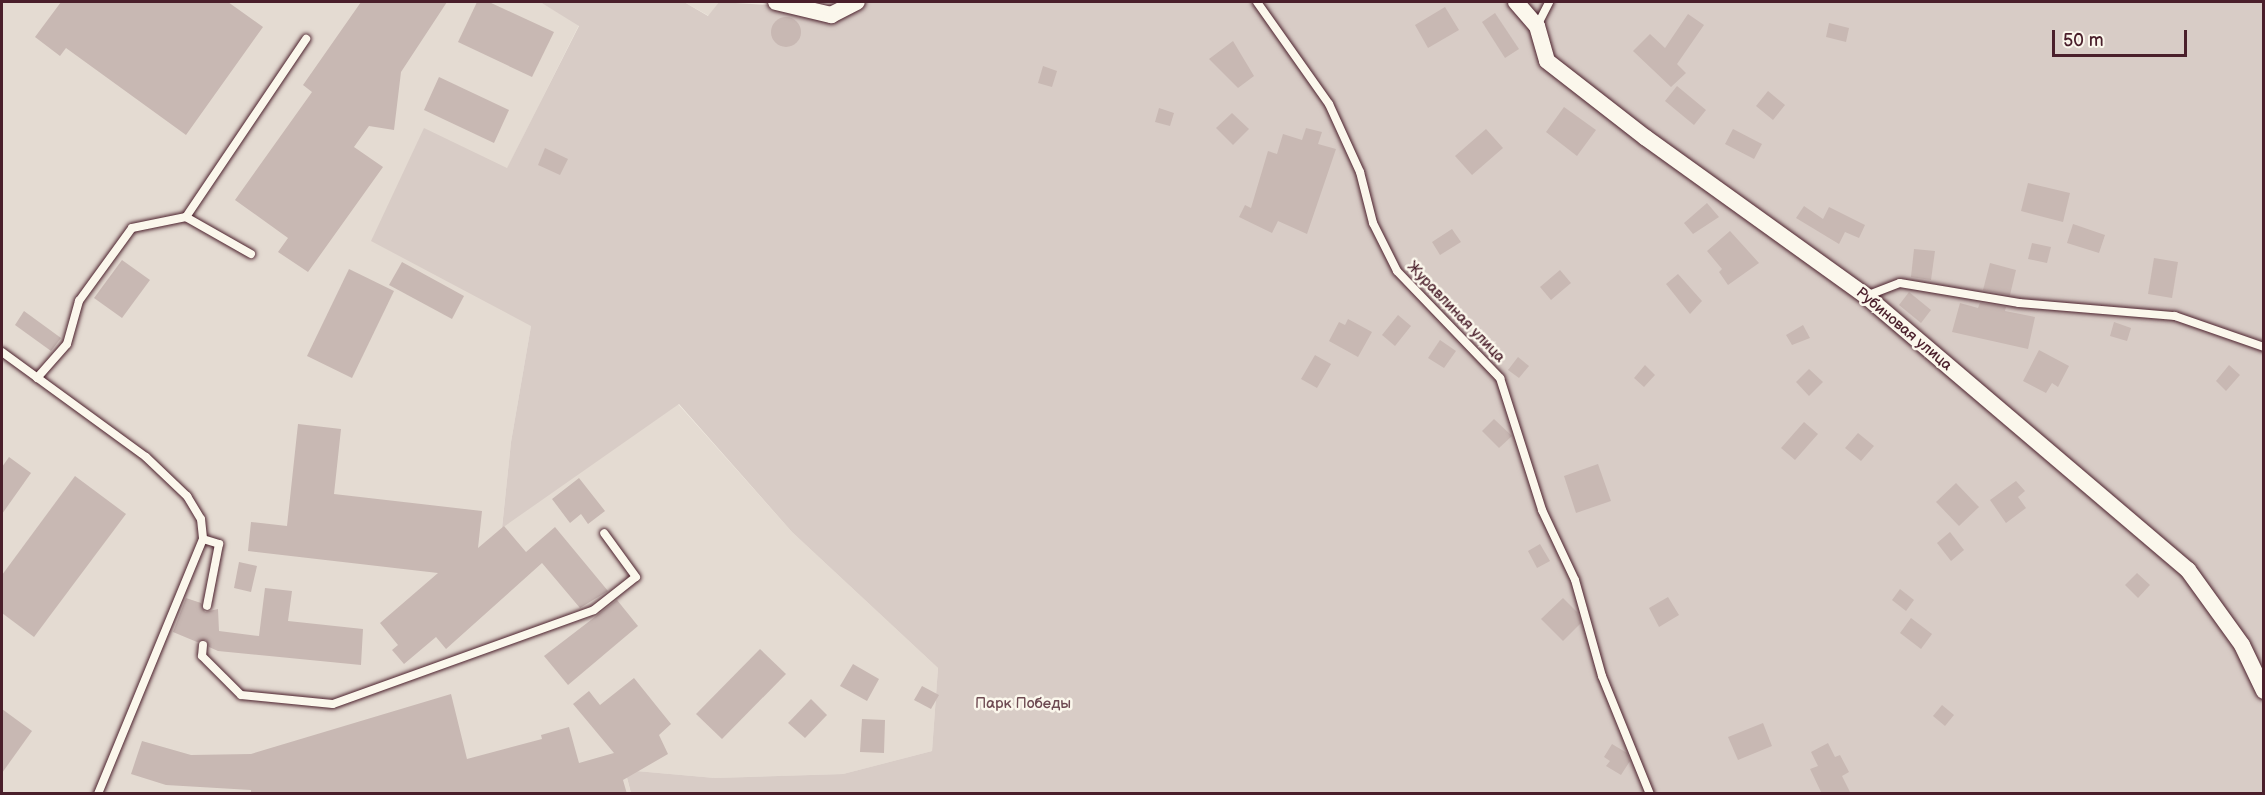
<!DOCTYPE html>
<html>
<head>
<meta charset="utf-8">
<style>
  body { margin:0 }
  #map { position:relative; width:2265px; height:795px; overflow:hidden; background:#f0eae0; font-family:"Balsamiq Sans",sans-serif }
  div>[style] { position:absolute }
  [style*='--x'] { left:calc(var(--x)*1px); top:calc(var(--y)*1px); width:calc(var(--w)*1px); rotate:calc(var(--a)*1deg) }
  .built>* { inset:0; background:#e4dbd2 }
  .green>* { inset:0; background:#d8ccc6 }
  .building>* { inset:0; background:#c8b8b3 }
  .round { border-radius:50% }
  .roads { filter:drop-shadow(0 0 2px #4a1f2b) drop-shadow(0 0 2px #4a1f2b) }
  .service>* { height:8px; margin:-4px; padding:0 4px; transform-origin:4px; border-radius:4px; background:#fbf7ec }
  .minor>* { height:16px; margin:-8px; padding:0 8px; transform-origin:8px; border-radius:8px; background:#fbf7ec }
  span { translate:-50% -50%; white-space:nowrap; text-align:center; line-height:1.15; -webkit-text-stroke:5px #fbf7ec; paint-order:stroke }
  .street-label { font-size:15px; color:#4a1f2b }
  .park-label { font-size:15px; color:#6e4a52 }
  .frame { position:absolute; inset:0; border:3px solid #4a1f2b; pointer-events:none }
  .scale { position:absolute; left:2052px; top:30px; width:135px; height:27px; box-sizing:border-box; border:3px solid #4a1f2b; border-top:0; padding-left:8px; font-size:18px; line-height:21px; white-space:nowrap; color:#4a1f2b; -webkit-text-stroke:4px #fbf7ec; paint-order:stroke }
</style>
</head>
<body>
<div id="map">
  <div class="built">
    <i style="clip-path:polygon(2px 2px,540px 2px,579px 25px,507px 169px,531px 326px,511px 442px,502px 527px,678px 404px,792px 532px,938px 668px,932px 751px,843px 774px,715px 778px,625px 770px,631px 794px,2px 794px)"></i>
    <i style="clip-path:polygon(684px 2px,719px 2px,709px 16px)"></i>
  </div>
  <div class="green">
    <i style="clip-path:polygon(540px 2px,684px 2px,708px 16px,719px 2px,854px 10px,868px 2px,2263px 2px,2263px 793px,631px 793px,625px 770px,715px 778px,843px 774px,932px 751px,938px 668px,792px 532px,679px 404px,502px 528px,511px 442px,531px 326px,371px 241px,424px 128px,507px 168px,579px 26px)"></i>
  </div>
  <div class="building">
    <i style="clip-path:polygon(61px 2px,228px 2px,263px 27px,186px 135px,66px 48px,60px 56px,35px 37px)"></i>
    <i style="clip-path:polygon(361px 2px,447px 2px,401px 72px,394px 130px,369px 126px,354px 147px,383px 167px,308px 272px,278px 252px,288px 238px,235px 200px,312px 92px,303px 85px)"></i>
    <i style="clip-path:polygon(477px 2px,489px 2px,554px 32px,532px 77px,458px 42px)"></i>
    <i style="clip-path:polygon(1445px 7px,1459px 30px,1428px 48px,1415px 25px)"></i>
    <i style="clip-path:polygon(1495px 13px,1519px 49px,1505px 58px,1482px 22px)"></i>
    <i style="clip-path:polygon(1688px 14px,1704px 25px,1677px 64px,1686px 73px,1671px 87px,1633px 51px,1650px 34px,1665px 48px)"></i>
    <i class="round" style="left:771px;top:17px;width:30px;height:30px"></i>
    <i style="clip-path:polygon(1829px 23px,1849px 28px,1846px 42px,1826px 37px)"></i>
    <i style="clip-path:polygon(1233px 41px,1254px 76px,1238px 88px,1209px 59px)"></i>
    <i style="clip-path:polygon(1043px 66px,1057px 71px,1052px 87px,1038px 83px)"></i>
    <i style="clip-path:polygon(439px 77px,509px 110px,494px 143px,424px 110px)"></i>
    <i style="clip-path:polygon(1677px 86px,1706px 110px,1694px 125px,1665px 101px)"></i>
    <i style="clip-path:polygon(1768px 91px,1785px 105px,1773px 120px,1756px 106px)"></i>
    <i style="clip-path:polygon(1564px 107px,1596px 130px,1577px 156px,1546px 132px)"></i>
    <i style="clip-path:polygon(1159px 108px,1174px 113px,1170px 126px,1155px 122px)"></i>
    <i style="clip-path:polygon(1232px 113px,1249px 129px,1233px 145px,1216px 128px)"></i>
    <i style="clip-path:polygon(1306px 128px,1322px 132px,1318px 144px,1336px 149px,1307px 234px,1278px 221px,1272px 233px,1239px 217px,1245px 205px,1251px 208px,1268px 151px,1277px 154px,1283px 134px,1302px 140px)"></i>
    <i style="clip-path:polygon(1486px 129px,1503px 148px,1472px 175px,1455px 156px)"></i>
    <i style="clip-path:polygon(1733px 129px,1762px 144px,1754px 159px,1725px 144px)"></i>
    <i style="clip-path:polygon(545px 148px,568px 159px,560px 175px,538px 165px)"></i>
    <i style="clip-path:polygon(2028px 183px,2070px 193px,2063px 222px,2021px 211px)"></i>
    <i style="clip-path:polygon(1707px 203px,1719px 217px,1693px 234px,1684px 223px)"></i>
    <i style="clip-path:polygon(1804px 206px,1823px 219px,1829px 207px,1865px 225px,1859px 238px,1845px 232px,1839px 244px,1796px 218px)"></i>
    <i style="clip-path:polygon(2073px 224px,2105px 235px,2099px 253px,2067px 243px)"></i>
    <i style="clip-path:polygon(1452px 229px,1461px 242px,1440px 255px,1432px 242px)"></i>
    <i style="clip-path:polygon(1730px 231px,1759px 263px,1728px 285px,1719px 272px,1722px 269px,1707px 251px)"></i>
    <i style="clip-path:polygon(2032px 243px,2051px 247px,2047px 263px,2028px 259px)"></i>
    <i style="clip-path:polygon(1914px 249px,1935px 251px,1931px 280px,1911px 277px)"></i>
    <i style="clip-path:polygon(2154px 258px,2178px 262px,2172px 298px,2148px 294px)"></i>
    <i style="clip-path:polygon(122px 260px,150px 280px,122px 318px,94px 298px)"></i>
    <i style="clip-path:polygon(402px 262px,464px 296px,452px 319px,389px 285px)"></i>
    <i style="clip-path:polygon(1990px 263px,2016px 270px,2010px 295px,1983px 290px)"></i>
    <i style="clip-path:polygon(349px 269px,394px 291px,352px 378px,307px 356px)"></i>
    <i style="clip-path:polygon(1560px 270px,1571px 283px,1551px 300px,1540px 287px)"></i>
    <i style="clip-path:polygon(1678px 274px,1702px 301px,1690px 314px,1666px 284px)"></i>
    <i style="clip-path:polygon(1909px 292px,1931px 310px,1921px 323px,1899px 305px)"></i>
    <i style="clip-path:polygon(1960px 303px,1978px 308px,1980px 303px,2006px 307px,2005px 311px,2035px 317px,2028px 349px,1952px 332px)"></i>
    <i style="clip-path:polygon(24px 311px,61px 338px,51px 351px,15px 325px)"></i>
    <i style="clip-path:polygon(1398px 315px,1411px 326px,1395px 346px,1382px 335px)"></i>
    <i style="clip-path:polygon(1348px 319px,1372px 332px,1358px 357px,1329px 341px,1339px 322px,1345px 325px)"></i>
    <i style="clip-path:polygon(2114px 322px,2131px 328px,2127px 341px,2110px 336px)"></i>
    <i style="clip-path:polygon(1803px 325px,1810px 338px,1792px 345px,1786px 335px)"></i>
    <i style="clip-path:polygon(1440px 340px,1456px 351px,1444px 368px,1428px 358px)"></i>
    <i style="clip-path:polygon(2039px 350px,2069px 366px,2058px 387px,2052px 383px,2046px 393px,2023px 381px)"></i>
    <i style="clip-path:polygon(1315px 355px,1331px 364px,1317px 388px,1301px 379px)"></i>
    <i style="clip-path:polygon(1518px 357px,1529px 366px,1519px 378px,1508px 370px)"></i>
    <i style="clip-path:polygon(1645px 365px,1655px 375px,1644px 387px,1634px 378px)"></i>
    <i style="clip-path:polygon(2229px 365px,2240px 375px,2226px 391px,2216px 381px)"></i>
    <i style="clip-path:polygon(1809px 369px,1823px 382px,1809px 396px,1796px 382px)"></i>
    <i style="clip-path:polygon(1494px 419px,1512px 436px,1499px 448px,1482px 431px)"></i>
    <i style="clip-path:polygon(1804px 422px,1818px 434px,1795px 460px,1781px 448px)"></i>
    <i style="clip-path:polygon(298px 424px,341px 429px,334px 494px,482px 511px,478px 548px,504px 526px,526px 552px,555px 527px,608px 591px,580px 608px,542px 563px,446px 649px,436px 637px,404px 664px,392px 650px,398px 645px,380px 623px,438px 573px,248px 551px,251px 522px,287px 526px)"></i>
    <i style="clip-path:polygon(1858px 433px,1874px 446px,1861px 461px,1845px 448px)"></i>
    <i style="clip-path:polygon(9px 457px,31px 473px,2px 514px,2px 467px)"></i>
    <i style="clip-path:polygon(1598px 464px,1611px 501px,1576px 513px,1564px 476px)"></i>
    <i style="clip-path:polygon(75px 476px,126px 514px,34px 637px,2px 613px,2px 575px)"></i>
    <i style="clip-path:polygon(579px 478px,605px 511px,588px 524px,581px 514px,570px 523px,552px 499px)"></i>
    <i style="clip-path:polygon(2016px 481px,2025px 491px,2018px 497px,2026px 508px,2006px 523px,1990px 500px)"></i>
    <i style="clip-path:polygon(1956px 483px,1979px 507px,1959px 526px,1936px 502px)"></i>
    <i style="clip-path:polygon(1950px 532px,1964px 550px,1951px 561px,1937px 543px)"></i>
    <i style="clip-path:polygon(1540px 544px,1550px 561px,1537px 568px,1528px 551px)"></i>
    <i style="clip-path:polygon(239px 562px,257px 566px,251px 592px,234px 588px)"></i>
    <i style="clip-path:polygon(2137px 573px,2150px 585px,2138px 598px,2125px 585px)"></i>
    <i style="clip-path:polygon(265px 588px,292px 591px,288px 621px,363px 629px,361px 665px,218px 651px,209px 647px,206px 640px,197px 642px,173px 632px,186px 598px,201px 603px,205px 612px,218px 609px,219px 631px,259px 636px)"></i>
    <i style="clip-path:polygon(1900px 589px,1914px 600px,1906px 611px,1892px 600px)"></i>
    <i style="clip-path:polygon(1668px 597px,1679px 615px,1659px 627px,1649px 608px)"></i>
    <i style="clip-path:polygon(1563px 598px,1577px 612px,1581px 623px,1563px 641px,1541px 619px)"></i>
    <i style="clip-path:polygon(617px 600px,638px 626px,568px 685px,544px 656px)"></i>
    <i style="clip-path:polygon(1911px 618px,1932px 634px,1921px 649px,1900px 633px)"></i>
    <i style="clip-path:polygon(760px 649px,786px 674px,722px 739px,696px 714px)"></i>
    <i style="clip-path:polygon(853px 664px,879px 679px,867px 701px,840px 686px)"></i>
    <i style="clip-path:polygon(634px 678px,671px 724px,659px 735px,668px 754px,623px 780px,627px 794px,251px 794px,251px 790px,166px 785px,131px 774px,142px 741px,191px 755px,251px 754px,451px 694px,467px 759px,542px 739px,541px 735px,569px 727px,579px 763px,614px 753px,573px 704px,589px 691px,600px 705px)"></i>
    <i style="clip-path:polygon(922px 686px,939px 695px,931px 709px,914px 700px)"></i>
    <i style="clip-path:polygon(811px 699px,827px 715px,805px 738px,788px 723px)"></i>
    <i style="clip-path:polygon(1942px 705px,1954px 715px,1945px 726px,1933px 716px)"></i>
    <i style="clip-path:polygon(2px 709px,32px 731px,2px 773px)"></i>
    <i style="clip-path:polygon(862px 719px,885px 720px,884px 753px,860px 752px)"></i>
    <i style="clip-path:polygon(1763px 723px,1772px 746px,1738px 760px,1728px 737px)"></i>
    <i style="clip-path:polygon(1828px 743px,1835px 757px,1840px 755px,1849px 772px,1842px 776px,1851px 794px,1822px 794px,1810px 769px,1818px 766px,1811px 752px)"></i>
    <i style="clip-path:polygon(1612px 744px,1627px 753px,1630px 761px,1621px 775px,1606px 766px,1610px 761px,1604px 757px)"></i>
  </div>
  <div class="roads">
    <div class="service">
      <i style="--x:1257;--y:2;--w:125;--a:54.8"></i>
      <i style="--x:1329;--y:104;--w:75;--a:65.5"></i>
      <i style="--x:1360;--y:172;--w:53;--a:75.7"></i>
      <i style="--x:1373;--y:223;--w:54;--a:63.4"></i>
      <i style="--x:1397;--y:271;--w:149;--a:46.1"></i>
      <i style="--x:1500;--y:378;--w:139;--a:72.3"></i>
      <i style="--x:1542;--y:510;--w:77;--a:64.8"></i>
      <i style="--x:1575;--y:580;--w:100;--a:74.3"></i>
      <i style="--x:1602;--y:676;--w:127;--a:67.9"></i>
      <i style="--x:1537;--y:26;--w:27;--a:-63"></i>
      <i style="--x:251;--y:254;--w:75;--a:-150.4"></i>
      <i style="--x:186;--y:217;--w:215;--a:-56"></i>
      <i style="--x:1866;--y:296;--w:36;--a:-21"></i>
      <i style="--x:1900;--y:283;--w:121;--a:9.5"></i>
      <i style="--x:2019;--y:303;--w:157;--a:4.8"></i>
      <i style="--x:2175;--y:316;--w:94;--a:19.2"></i>
      <i style="--x:2;--y:352;--w:178;--a:36.1"></i>
      <i style="--x:146;--y:457;--w:57;--a:43.6"></i>
      <i style="--x:187;--y:496;--w:27;--a:59"></i>
      <i style="--x:201;--y:519;--w:20;--a:84"></i>
      <i style="--x:203;--y:539;--w:276;--a:112.4"></i>
      <i style="--x:37;--y:378;--w:45;--a:-48.6"></i>
      <i style="--x:67;--y:344;--w:45;--a:-74.4"></i>
      <i style="--x:79;--y:301;--w:90;--a:-54"></i>
      <i style="--x:132;--y:228;--w:55;--a:-11.5"></i>
      <i style="--x:203;--y:539;--w:17;--a:17"></i>
      <i style="--x:219;--y:544;--w:63;--a:101"></i>
      <i style="--x:203;--y:645;--w:11;--a:95"></i>
      <i style="--x:202;--y:656;--w:55;--a:45"></i>
      <i style="--x:241;--y:695;--w:92;--a:5.6"></i>
      <i style="--x:333;--y:704;--w:277;--a:-19.8"></i>
      <i style="--x:594;--y:610;--w:53;--a:-38.2"></i>
      <i style="--x:636;--y:577;--w:54;--a:-126"></i>
    </div>
    <div class="minor">
      <i style="--x:776;--y:2;--w:57;--a:13.3"></i>
      <i style="--x:831;--y:15;--w:29;--a:-27"></i>
      <i style="--x:1516;--y:2;--w:32;--a:49"></i>
      <i style="--x:1537;--y:26;--w:36;--a:74"></i>
      <i style="--x:1547;--y:61;--w:125;--a:37.9"></i>
      <i style="--x:1646;--y:138;--w:271;--a:35.7"></i>
      <i style="--x:1866;--y:296;--w:423;--a:40.4"></i>
      <i style="--x:2188;--y:570;--w:92;--a:54.2"></i>
      <i style="--x:2242;--y:645;--w:51;--a:64.4"></i>
    </div>
  </div>
  <div class="street-label">
    <span style="left:1456px;top:312px;rotate:46deg">Журавлиная улица</span>
    <span style="left:1904px;top:329px;rotate:40deg">Рубиновая улица</span>
  </div>
  <div class="park-label">
    <span style="left:1023px;top:704px">Парк Победы</span>
  </div>
  <div class="frame"></div>
  <div class="scale">50 m</div>
</div>
</body>
</html>
